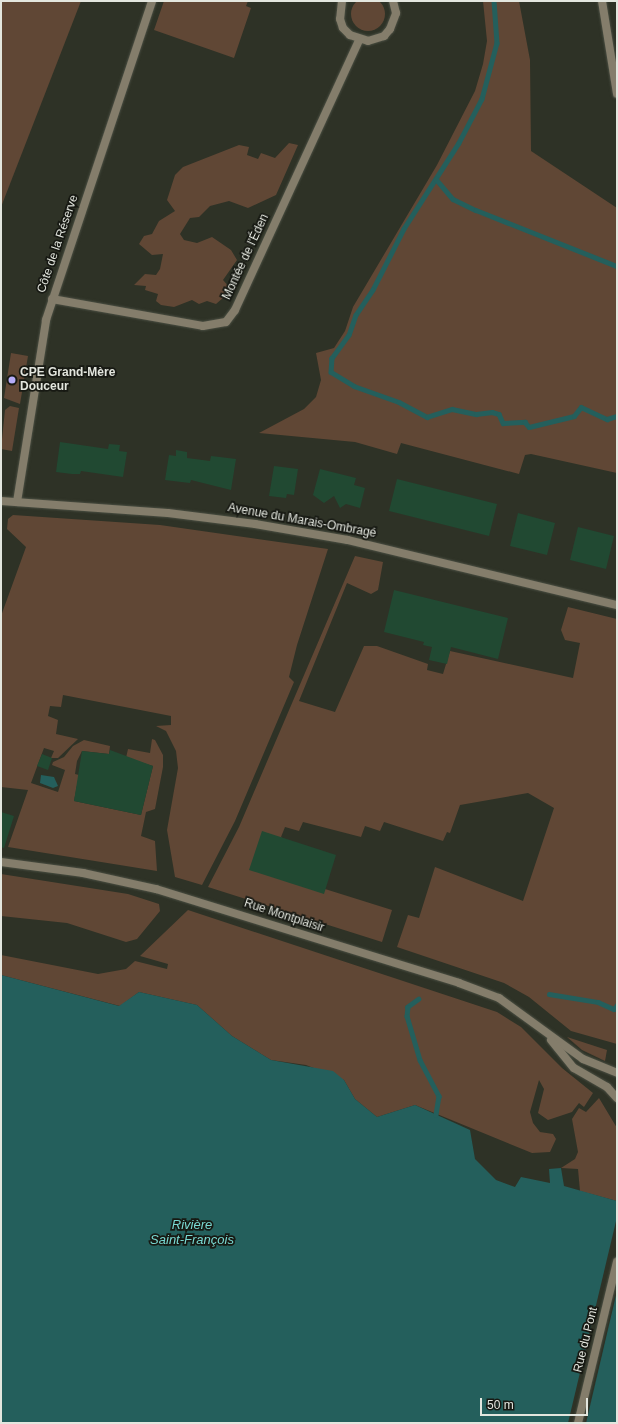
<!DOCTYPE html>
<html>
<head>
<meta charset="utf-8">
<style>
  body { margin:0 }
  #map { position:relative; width:618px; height:1424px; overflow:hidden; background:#2e3226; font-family:Arial,sans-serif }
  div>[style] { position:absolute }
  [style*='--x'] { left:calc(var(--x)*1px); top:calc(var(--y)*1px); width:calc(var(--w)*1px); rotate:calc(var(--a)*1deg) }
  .green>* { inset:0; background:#604735 }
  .round { border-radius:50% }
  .water>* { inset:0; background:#245f5c }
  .pier>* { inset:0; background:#2e3226 }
  .stream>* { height:4.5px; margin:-2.25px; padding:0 2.25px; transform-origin:2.25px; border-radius:2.25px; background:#245f5c }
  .building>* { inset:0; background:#214932 }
  .roads { filter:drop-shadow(0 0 1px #4b4f43) drop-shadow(0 0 1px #4b4f43) }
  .minor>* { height:8px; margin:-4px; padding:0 4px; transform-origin:4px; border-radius:4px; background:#847d6b }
  .tertiary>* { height:8px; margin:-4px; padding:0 4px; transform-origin:4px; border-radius:4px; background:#847d6b }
  .dots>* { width:11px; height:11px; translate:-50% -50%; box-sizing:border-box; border:2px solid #171913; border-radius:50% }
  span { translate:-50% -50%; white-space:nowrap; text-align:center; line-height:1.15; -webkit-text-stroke:3.5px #171913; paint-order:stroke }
  .street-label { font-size:12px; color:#e3e6de }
  .poi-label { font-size:12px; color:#e3e6de; font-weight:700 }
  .left { translate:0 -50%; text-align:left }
  .water-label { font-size:13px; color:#79d8d1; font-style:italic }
  .frame { position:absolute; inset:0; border:2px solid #e3e6de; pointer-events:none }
  .scale { position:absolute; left:480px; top:1398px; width:108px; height:18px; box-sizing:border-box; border:2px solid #e3e6de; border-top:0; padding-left:5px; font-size:12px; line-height:14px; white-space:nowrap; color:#e3e6de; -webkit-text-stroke:3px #171913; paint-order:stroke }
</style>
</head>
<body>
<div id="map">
  <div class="green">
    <i class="round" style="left:351px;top:-3px;width:34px;height:34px"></i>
    <i style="clip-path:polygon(1px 1px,81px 1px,1px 207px)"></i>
    <i style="clip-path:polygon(164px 1px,248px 1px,246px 6px,251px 8px,234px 58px,154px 30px)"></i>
    <i style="clip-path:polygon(483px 1px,519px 1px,530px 60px,531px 151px,617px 208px,617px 473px,531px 454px,525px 455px,519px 474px,401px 443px,397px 454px,355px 442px,259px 433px,304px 409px,316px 397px,321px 380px,316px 353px,334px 348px,345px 331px,353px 307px,437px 165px,475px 91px,483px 64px,487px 41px)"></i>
    <i style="clip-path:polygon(289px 143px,298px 145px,276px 195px,248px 208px,229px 201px,210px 206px,199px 217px,190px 218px,180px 234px,184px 240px,197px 243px,212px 237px,231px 250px,237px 260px,223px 280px,230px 288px,224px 297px,216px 304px,207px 301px,199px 304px,192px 300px,174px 307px,161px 305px,156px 301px,158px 294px,145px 290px,146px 286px,134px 285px,145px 274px,156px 275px,160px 269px,163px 254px,152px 255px,139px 244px,144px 236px,152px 234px,159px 221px,175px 211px,167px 200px,175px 175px,183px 167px,239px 145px,249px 147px,247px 155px,258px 159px,261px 153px,275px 158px)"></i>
    <i style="clip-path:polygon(11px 353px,28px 356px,20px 404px,4px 398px)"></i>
    <i style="clip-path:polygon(10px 406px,19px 408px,12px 451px,1px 449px,5px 410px)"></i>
    <i style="clip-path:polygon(13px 515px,160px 525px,328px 549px,297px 645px,289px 677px,294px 682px,235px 821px,202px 885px,175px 877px,167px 830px,178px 768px,176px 751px,166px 731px,156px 726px,171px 725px,171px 716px,63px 695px,61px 707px,50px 706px,48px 716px,58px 720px,56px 734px,78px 739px,58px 758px,51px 758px,54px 751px,44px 748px,31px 783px,58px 792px,65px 770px,52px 765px,53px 762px,64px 757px,73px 746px,84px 740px,110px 746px,109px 754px,82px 751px,77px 761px,75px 774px,79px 775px,74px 801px,141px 815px,153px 766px,126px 758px,128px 749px,150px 753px,152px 739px,155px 740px,163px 755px,163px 767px,155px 809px,146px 812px,141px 836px,155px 841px,157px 871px,8px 847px,28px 790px,1px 787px,1px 616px,26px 547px,7px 529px,8px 519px)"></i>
    <i style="clip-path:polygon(355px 556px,383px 562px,378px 590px,371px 594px,347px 583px,299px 701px,335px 712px,364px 646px,377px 646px,428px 664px,427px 670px,443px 674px,450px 651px,573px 678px,580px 643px,565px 640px,561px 630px,568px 607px,617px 619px,617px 1044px,571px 1031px,529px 997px,504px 983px,397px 947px,408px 915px,419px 918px,435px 867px,523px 901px,554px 808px,528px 793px,460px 805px,450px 833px,447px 832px,443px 841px,384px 822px,380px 831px,365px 826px,361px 837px,303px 822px,299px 831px,285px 827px,281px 837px,325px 889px,392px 910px,382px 942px,208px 887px,239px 827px)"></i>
    <i style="clip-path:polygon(1px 874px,128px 894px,159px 904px,160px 911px,137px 939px,126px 942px,67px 923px,1px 916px)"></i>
    <i style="clip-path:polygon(188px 910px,497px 1012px,521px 1027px,562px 1068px,593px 1093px,584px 1107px,579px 1103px,572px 1112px,548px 1120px,538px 1113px,544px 1089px,539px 1080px,530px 1112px,533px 1123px,540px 1132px,553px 1134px,556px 1139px,550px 1152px,532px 1153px,415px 1105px,377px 1117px,355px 1099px,344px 1080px,306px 1065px,271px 1060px,232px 1036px,197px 1005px,139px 992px,120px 1006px,1px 975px,1px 955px,98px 974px,126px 969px,135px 961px,167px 969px,168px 964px,140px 956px)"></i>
    <i style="clip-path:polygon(567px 1037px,607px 1050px,605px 1061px,582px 1050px)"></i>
    <i style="clip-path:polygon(599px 1098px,617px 1128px,617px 1201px,580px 1191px,578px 1169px,561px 1168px,575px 1159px,578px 1152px,572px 1119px,579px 1108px,586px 1112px)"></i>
  </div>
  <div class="water">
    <i style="clip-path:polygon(41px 775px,54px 777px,58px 786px,53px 788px,40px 783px)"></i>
    <i style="clip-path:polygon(1px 975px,119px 1006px,139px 992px,197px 1005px,232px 1036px,271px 1060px,333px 1071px,344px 1080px,355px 1099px,377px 1117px,415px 1105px,470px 1130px,475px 1159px,496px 1180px,515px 1187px,521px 1177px,550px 1183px,549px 1169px,561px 1168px,564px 1186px,617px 1201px,617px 1423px,1px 1423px)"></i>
  </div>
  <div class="pier">
    <i style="clip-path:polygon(617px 1217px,617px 1291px,586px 1423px,568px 1423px)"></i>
  </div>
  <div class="stream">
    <i style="--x:494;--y:1;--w:42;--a:85.9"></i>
    <i style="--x:497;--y:43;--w:58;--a:105"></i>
    <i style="--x:482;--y:99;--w:50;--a:117.6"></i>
    <i style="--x:459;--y:143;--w:102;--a:122.6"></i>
    <i style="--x:404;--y:229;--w:68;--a:116.9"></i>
    <i style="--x:373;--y:290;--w:30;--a:124"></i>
    <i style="--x:356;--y:315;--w:21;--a:109"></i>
    <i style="--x:349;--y:335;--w:29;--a:126"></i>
    <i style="--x:332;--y:358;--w:14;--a:94"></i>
    <i style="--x:331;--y:372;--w:27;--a:31"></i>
    <i style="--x:354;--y:386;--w:48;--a:19.6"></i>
    <i style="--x:399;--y:402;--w:32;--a:28"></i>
    <i style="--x:427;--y:417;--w:26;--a:-18"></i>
    <i style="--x:452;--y:409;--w:25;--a:12"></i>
    <i style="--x:476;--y:414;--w:16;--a:-7"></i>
    <i style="--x:492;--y:412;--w:7;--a:16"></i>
    <i style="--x:499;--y:414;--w:10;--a:66"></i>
    <i style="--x:503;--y:423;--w:22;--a:-3"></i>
    <i style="--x:525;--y:422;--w:6;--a:51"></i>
    <i style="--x:529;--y:427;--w:46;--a:-13.7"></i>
    <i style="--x:574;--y:416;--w:11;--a:-52"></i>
    <i style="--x:581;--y:407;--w:29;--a:25"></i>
    <i style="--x:607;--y:419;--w:10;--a:-17"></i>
    <i style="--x:436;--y:179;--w:26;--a:50"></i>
    <i style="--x:453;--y:199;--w:25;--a:26"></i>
    <i style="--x:476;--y:210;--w:152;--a:21.7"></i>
    <i style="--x:549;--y:994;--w:50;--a:9.3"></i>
    <i style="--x:598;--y:1002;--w:17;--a:24"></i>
    <i style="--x:614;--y:1009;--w:5;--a:-53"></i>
    <i style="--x:419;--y:999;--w:14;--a:144"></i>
    <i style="--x:408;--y:1007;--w:9;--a:96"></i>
    <i style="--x:407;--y:1016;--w:46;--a:73.5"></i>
    <i style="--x:420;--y:1060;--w:41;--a:62.2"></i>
    <i style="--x:439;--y:1096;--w:19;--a:99"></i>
  </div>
  <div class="building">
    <i style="clip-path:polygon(60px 442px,108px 449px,109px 444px,120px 445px,119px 451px,127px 452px,123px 477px,81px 471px,80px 474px,72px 474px,56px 472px)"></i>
    <i style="clip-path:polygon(176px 450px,187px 452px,187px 458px,210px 461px,211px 456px,236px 459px,231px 490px,191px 480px,190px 483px,165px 480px,169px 455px,176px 456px)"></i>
    <i style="clip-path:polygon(274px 466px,298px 469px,294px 495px,287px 494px,286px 498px,269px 496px)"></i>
    <i style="clip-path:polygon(320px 469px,356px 478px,354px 485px,365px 488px,360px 508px,346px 504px,340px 508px,334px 496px,324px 503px,313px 495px)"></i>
    <i style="clip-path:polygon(397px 479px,497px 504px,489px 536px,389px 511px)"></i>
    <i style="clip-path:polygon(518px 513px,555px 523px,547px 555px,510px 546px)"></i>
    <i style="clip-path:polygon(578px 527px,614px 536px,606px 569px,570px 560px)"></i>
    <i style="clip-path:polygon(394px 590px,508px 618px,498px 659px,451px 647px,447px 664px,429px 660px,432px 647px,423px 645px,424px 642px,384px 632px)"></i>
    <i style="clip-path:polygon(110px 750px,153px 766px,141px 815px,74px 801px,82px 751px,109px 754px)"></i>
    <i style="clip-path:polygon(42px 754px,52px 758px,48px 770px,37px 766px)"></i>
    <i style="clip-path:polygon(1px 812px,14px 816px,4px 848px,1px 847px)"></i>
    <i style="clip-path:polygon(262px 831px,336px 855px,324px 894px,249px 870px)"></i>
  </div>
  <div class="roads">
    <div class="minor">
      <i style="--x:342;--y:1;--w:18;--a:96"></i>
      <i style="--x:340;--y:19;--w:9;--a:72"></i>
      <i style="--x:343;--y:28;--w:10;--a:45"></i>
      <i style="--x:350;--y:35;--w:19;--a:18"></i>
      <i style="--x:368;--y:41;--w:17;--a:-17"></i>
      <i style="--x:384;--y:36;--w:9;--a:-49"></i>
      <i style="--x:390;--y:29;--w:17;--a:-69"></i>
      <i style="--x:396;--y:13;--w:12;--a:-104"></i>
      <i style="--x:602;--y:1;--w:94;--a:80.8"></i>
      <i style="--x:52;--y:299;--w:153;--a:10.1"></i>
      <i style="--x:203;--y:326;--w:23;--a:-10"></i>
      <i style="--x:226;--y:322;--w:15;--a:-53"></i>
      <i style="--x:235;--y:310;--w:297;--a:-65.3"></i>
      <i style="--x:1;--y:501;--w:167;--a:4.1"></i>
      <i style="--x:168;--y:513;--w:88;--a:7.2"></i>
      <i style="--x:255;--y:524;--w:94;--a:9.8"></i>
      <i style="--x:348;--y:540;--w:277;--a:13.6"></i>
      <i style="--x:17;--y:502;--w:184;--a:-80.9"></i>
      <i style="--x:46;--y:320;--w:336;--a:-71.6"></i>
    </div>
    <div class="tertiary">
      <i style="--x:1;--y:862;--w:83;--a:7.6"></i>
      <i style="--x:83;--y:873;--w:75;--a:12.4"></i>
      <i style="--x:156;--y:889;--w:317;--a:17.2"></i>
      <i style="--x:459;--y:983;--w:43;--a:20.6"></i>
      <i style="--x:499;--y:998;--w:104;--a:36"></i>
      <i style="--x:583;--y:1059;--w:37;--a:22"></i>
      <i style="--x:551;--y:1040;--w:36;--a:51"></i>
      <i style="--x:574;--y:1068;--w:38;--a:30"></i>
      <i style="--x:607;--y:1087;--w:15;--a:48"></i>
      <i style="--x:578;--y:1423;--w:166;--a:-76.4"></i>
    </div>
  </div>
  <div class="dots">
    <i style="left:12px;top:380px;background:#b5acf8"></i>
  </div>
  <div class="street-label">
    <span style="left:58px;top:244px;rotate:-71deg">Côte de la Réserve</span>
    <span style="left:246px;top:257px;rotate:-65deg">Montée de l'Éden</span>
    <span style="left:302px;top:521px;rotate:10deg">Avenue du Marais-Ombragé</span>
    <span style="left:284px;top:916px;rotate:18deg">Rue Montplaisir</span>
    <span style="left:586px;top:1340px;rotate:-76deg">Rue du Pont</span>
  </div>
  <div class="poi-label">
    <span class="left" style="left:20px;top:380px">CPE Grand-Mère<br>Douceur</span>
  </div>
  <div class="water-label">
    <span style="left:192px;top:1233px">Rivière<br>Saint-François</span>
  </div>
  <div class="frame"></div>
  <div class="scale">50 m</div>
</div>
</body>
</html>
